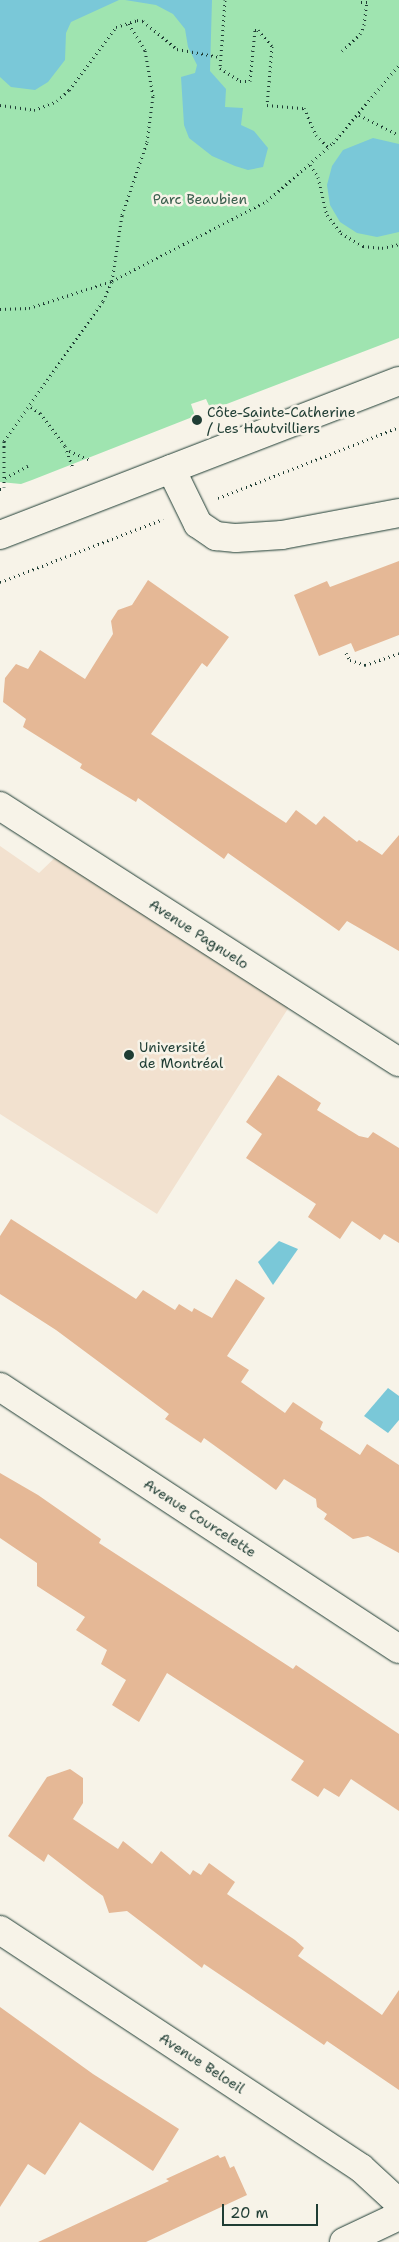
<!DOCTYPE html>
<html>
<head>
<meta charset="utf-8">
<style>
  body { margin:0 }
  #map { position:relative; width:399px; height:2242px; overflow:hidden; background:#f7f3e8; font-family:"Shantell Sans",sans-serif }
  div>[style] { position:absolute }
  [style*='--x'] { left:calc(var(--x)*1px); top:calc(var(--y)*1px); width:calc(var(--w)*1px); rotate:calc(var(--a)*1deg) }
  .built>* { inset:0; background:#f2e1cf }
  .green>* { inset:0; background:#9fe4b0 }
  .water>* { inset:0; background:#7ac8d8 }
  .building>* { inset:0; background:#e5b896 }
  .path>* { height:3px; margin-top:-1.5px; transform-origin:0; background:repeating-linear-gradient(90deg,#1f3d34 0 1px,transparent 0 5px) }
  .roads { filter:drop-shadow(0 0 1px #1f3d34) drop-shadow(0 0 1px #1f3d34) }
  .street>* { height:28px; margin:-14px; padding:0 14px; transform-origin:14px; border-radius:14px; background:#f7f3e8 }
  .secondary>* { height:28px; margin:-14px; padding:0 14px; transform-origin:14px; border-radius:14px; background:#f7f3e8 }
  .dots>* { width:14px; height:14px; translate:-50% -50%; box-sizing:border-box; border:2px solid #f7f3e8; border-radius:50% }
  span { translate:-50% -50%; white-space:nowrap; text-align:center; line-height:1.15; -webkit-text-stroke:5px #f7f3e8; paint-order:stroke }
  .park-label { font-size:14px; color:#395e4d }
  .poi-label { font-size:14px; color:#1f3d34 }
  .left { translate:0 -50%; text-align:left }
  .street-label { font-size:14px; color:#1f3d34 }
  .scale { position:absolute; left:222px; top:2204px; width:96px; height:22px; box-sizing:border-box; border:2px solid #1f3d34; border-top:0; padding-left:6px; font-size:15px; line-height:18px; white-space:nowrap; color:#1f3d34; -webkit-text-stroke:4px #f7f3e8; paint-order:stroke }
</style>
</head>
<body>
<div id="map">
  <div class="built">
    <i style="clip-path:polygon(0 846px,39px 873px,65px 848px,296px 996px,157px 1214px,0 1114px)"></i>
  </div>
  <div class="green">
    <i style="clip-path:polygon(0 0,399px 0,399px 338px,211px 410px,206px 399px,191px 404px,195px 416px,32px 480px,21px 484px,0 482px)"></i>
  </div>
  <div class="water">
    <i style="clip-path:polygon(0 0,119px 0,71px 22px,66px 33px,65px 60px,48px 82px,35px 90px,11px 87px,0 77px)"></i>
    <i style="clip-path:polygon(125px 0,212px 0,210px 71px,226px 89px,225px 107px,243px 108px,241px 125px,254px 131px,268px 148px,263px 167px,248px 170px,235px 166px,212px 156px,189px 138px,184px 125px,181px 77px,195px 73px,197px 65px,188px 47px,185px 29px,173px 14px,156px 5px)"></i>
    <i style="clip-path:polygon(373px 138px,399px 144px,399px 232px,377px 237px,357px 233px,340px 222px,330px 205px,327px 185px,332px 166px,343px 150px)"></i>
    <i style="clip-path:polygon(279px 1241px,298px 1249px,273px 1285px,258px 1262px)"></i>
    <i style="clip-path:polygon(388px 1388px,399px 1396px,399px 1420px,388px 1433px,364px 1416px)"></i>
  </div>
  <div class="building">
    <i style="clip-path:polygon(399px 561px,399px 635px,355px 652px,351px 643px,319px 656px,294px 595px,327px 581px,330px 587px)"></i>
    <i style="clip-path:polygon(148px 580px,229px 637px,207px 667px,202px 663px,151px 734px,286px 823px,296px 810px,316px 825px,324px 816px,357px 842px,359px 840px,382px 855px,399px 835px,399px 951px,347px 921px,339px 931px,228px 853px,224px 859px,138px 798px,136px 802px,80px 768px,82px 764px,23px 727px,26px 719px,3px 702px,5px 678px,16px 664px,28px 669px,40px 650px,85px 679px,113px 634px,111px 621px,118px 610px,132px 605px)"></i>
    <i style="clip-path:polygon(278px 1075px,321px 1103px,317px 1110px,359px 1136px,368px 1138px,373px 1132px,399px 1148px,399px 1243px,384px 1234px,380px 1240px,352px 1221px,340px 1239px,308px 1217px,316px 1204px,246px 1158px,262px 1134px,246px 1122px)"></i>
    <i style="clip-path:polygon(11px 1219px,136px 1299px,143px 1290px,175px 1310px,179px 1304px,192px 1312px,194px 1308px,212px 1318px,236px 1279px,265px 1298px,227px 1356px,249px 1370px,241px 1382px,285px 1413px,293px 1402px,323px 1422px,320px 1429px,360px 1455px,367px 1444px,399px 1465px,399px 1553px,368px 1536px,353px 1539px,324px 1519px,327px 1514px,317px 1507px,316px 1499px,284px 1479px,276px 1490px,204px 1438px,201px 1443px,165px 1419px,169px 1414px,56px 1330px,0 1294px,0 1236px)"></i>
    <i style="clip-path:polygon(0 1473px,38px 1495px,101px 1539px,99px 1543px,293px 1669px,296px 1665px,399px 1734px,399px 1811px,351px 1779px,339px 1797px,324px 1788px,318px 1797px,291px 1780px,304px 1761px,167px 1673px,139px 1722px,112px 1705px,126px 1680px,101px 1664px,107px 1650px,76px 1630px,85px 1617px,37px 1586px,37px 1563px,0 1538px)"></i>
    <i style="clip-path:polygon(70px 1769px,83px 1778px,83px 1803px,73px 1819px,118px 1849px,123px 1841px,152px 1864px,161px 1851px,190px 1875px,193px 1870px,201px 1875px,209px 1863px,235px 1882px,227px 1894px,295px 1940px,304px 1948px,298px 1956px,382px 2015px,399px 1990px,399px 2090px,327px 2041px,324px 2045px,204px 1964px,202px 1968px,127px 1911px,109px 1913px,103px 1896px,92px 1888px,48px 1854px,44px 1862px,8px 1836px,47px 1777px)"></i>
    <i style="clip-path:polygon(0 2007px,93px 2074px,179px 2129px,153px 2171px,80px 2122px,45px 2175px,28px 2164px,0 2207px)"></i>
    <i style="clip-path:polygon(218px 2155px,220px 2158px,225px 2156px,230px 2168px,234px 2166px,247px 2195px,146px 2242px,38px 2242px,169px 2181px,166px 2179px)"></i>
  </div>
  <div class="path">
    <i style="--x:225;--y:0;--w:68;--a:94.2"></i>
    <i style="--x:220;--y:68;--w:24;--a:33"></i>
    <i style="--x:240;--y:81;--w:10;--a:0"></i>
    <i style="--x:250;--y:81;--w:51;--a:-84.4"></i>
    <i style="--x:255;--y:30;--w:3;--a:0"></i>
    <i style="--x:258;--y:30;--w:21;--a:49"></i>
    <i style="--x:272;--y:46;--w:59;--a:94.8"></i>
    <i style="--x:267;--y:105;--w:37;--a:5"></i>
    <i style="--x:304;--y:108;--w:30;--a:66"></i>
    <i style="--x:316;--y:135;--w:17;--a:45"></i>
    <i style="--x:342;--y:51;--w:25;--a:-43"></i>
    <i style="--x:360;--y:34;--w:10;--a:-66"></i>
    <i style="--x:364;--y:25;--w:23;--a:-83"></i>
    <i style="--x:367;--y:2;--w:6;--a:180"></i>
    <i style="--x:0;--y:105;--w:34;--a:8"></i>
    <i style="--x:34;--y:110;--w:25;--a:-21"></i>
    <i style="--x:57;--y:101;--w:16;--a:-43"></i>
    <i style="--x:69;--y:90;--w:79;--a:-53.3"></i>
    <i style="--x:116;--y:27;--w:22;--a:-18"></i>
    <i style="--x:137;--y:20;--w:6;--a:9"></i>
    <i style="--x:143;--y:21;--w:44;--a:39.5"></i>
    <i style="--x:177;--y:49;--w:44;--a:10.5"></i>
    <i style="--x:359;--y:115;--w:45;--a:26.6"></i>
    <i style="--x:310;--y:165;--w:14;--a:56"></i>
    <i style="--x:318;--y:177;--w:39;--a:77"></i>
    <i style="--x:327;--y:215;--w:23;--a:52"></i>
    <i style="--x:341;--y:233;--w:26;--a:31"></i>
    <i style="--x:363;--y:246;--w:19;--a:6"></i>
    <i style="--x:382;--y:248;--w:17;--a:-13"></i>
    <i style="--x:0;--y:309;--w:29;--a:-2"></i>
    <i style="--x:29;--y:308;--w:87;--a:-18"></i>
    <i style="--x:112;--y:281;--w:174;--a:-27.3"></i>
    <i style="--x:267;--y:201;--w:88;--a:-41.3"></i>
    <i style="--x:333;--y:143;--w:102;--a:-49.8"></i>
    <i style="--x:31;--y:407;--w:11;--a:34"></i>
    <i style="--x:40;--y:413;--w:41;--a:52.9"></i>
    <i style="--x:65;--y:446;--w:23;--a:70"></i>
    <i style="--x:69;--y:451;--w:21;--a:23"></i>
    <i style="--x:5;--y:478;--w:26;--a:-28"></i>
    <i style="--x:4;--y:487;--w:46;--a:-90"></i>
    <i style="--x:4;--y:441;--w:171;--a:-54.7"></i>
    <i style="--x:103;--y:301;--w:22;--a:-66"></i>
    <i style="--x:112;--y:281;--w:67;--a:-81.4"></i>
    <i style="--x:122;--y:215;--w:77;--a:-71.1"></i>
    <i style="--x:147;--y:142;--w:46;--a:-82.6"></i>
    <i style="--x:153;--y:96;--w:47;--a:-99.9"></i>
    <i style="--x:145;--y:50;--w:32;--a:-122"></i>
    <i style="--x:0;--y:489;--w:3;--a:0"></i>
    <i style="--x:218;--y:498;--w:194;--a:-21.4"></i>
    <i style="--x:0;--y:582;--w:175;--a:-21.1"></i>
    <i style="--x:346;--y:653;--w:8;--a:60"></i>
    <i style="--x:350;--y:660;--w:16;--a:18"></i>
    <i style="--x:365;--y:665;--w:36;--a:-19"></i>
  </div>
  <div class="roads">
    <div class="street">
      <i style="--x:171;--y:469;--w:61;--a:63.9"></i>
      <i style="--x:198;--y:524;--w:22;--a:34"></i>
      <i style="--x:216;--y:536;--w:20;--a:6"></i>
      <i style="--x:236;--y:538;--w:46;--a:-3.7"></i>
      <i style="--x:282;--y:535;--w:119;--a:-10.6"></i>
      <i style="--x:0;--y:806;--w:474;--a:32.7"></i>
      <i style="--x:0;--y:1387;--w:477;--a:33.3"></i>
      <i style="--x:0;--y:1930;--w:432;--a:33.4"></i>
      <i style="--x:361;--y:2168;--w:52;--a:42.6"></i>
      <i style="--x:344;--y:2242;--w:61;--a:-25.3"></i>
    </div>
    <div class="secondary">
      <i style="--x:0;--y:535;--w:428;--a:-21.1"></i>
    </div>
  </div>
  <div class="dots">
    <i style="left:197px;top:420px;background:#1f3d34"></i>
    <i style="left:129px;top:1055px;background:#1f3d34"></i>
  </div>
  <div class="park-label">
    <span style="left:200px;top:199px">Parc Beaubien</span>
  </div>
  <div class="poi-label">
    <span class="left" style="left:207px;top:420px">Côte-Sainte-Catherine<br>/ Les Hautvilliers</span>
    <span class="left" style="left:139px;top:1055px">Université<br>de Montréal</span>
  </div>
  <div class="street-label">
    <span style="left:199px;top:934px;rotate:33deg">Avenue Pagnuelo</span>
    <span style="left:200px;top:1518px;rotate:33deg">Avenue Courcelette</span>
    <span style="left:202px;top:2063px;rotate:33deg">Avenue Beloeil</span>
  </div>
  <div class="scale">20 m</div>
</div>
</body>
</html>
